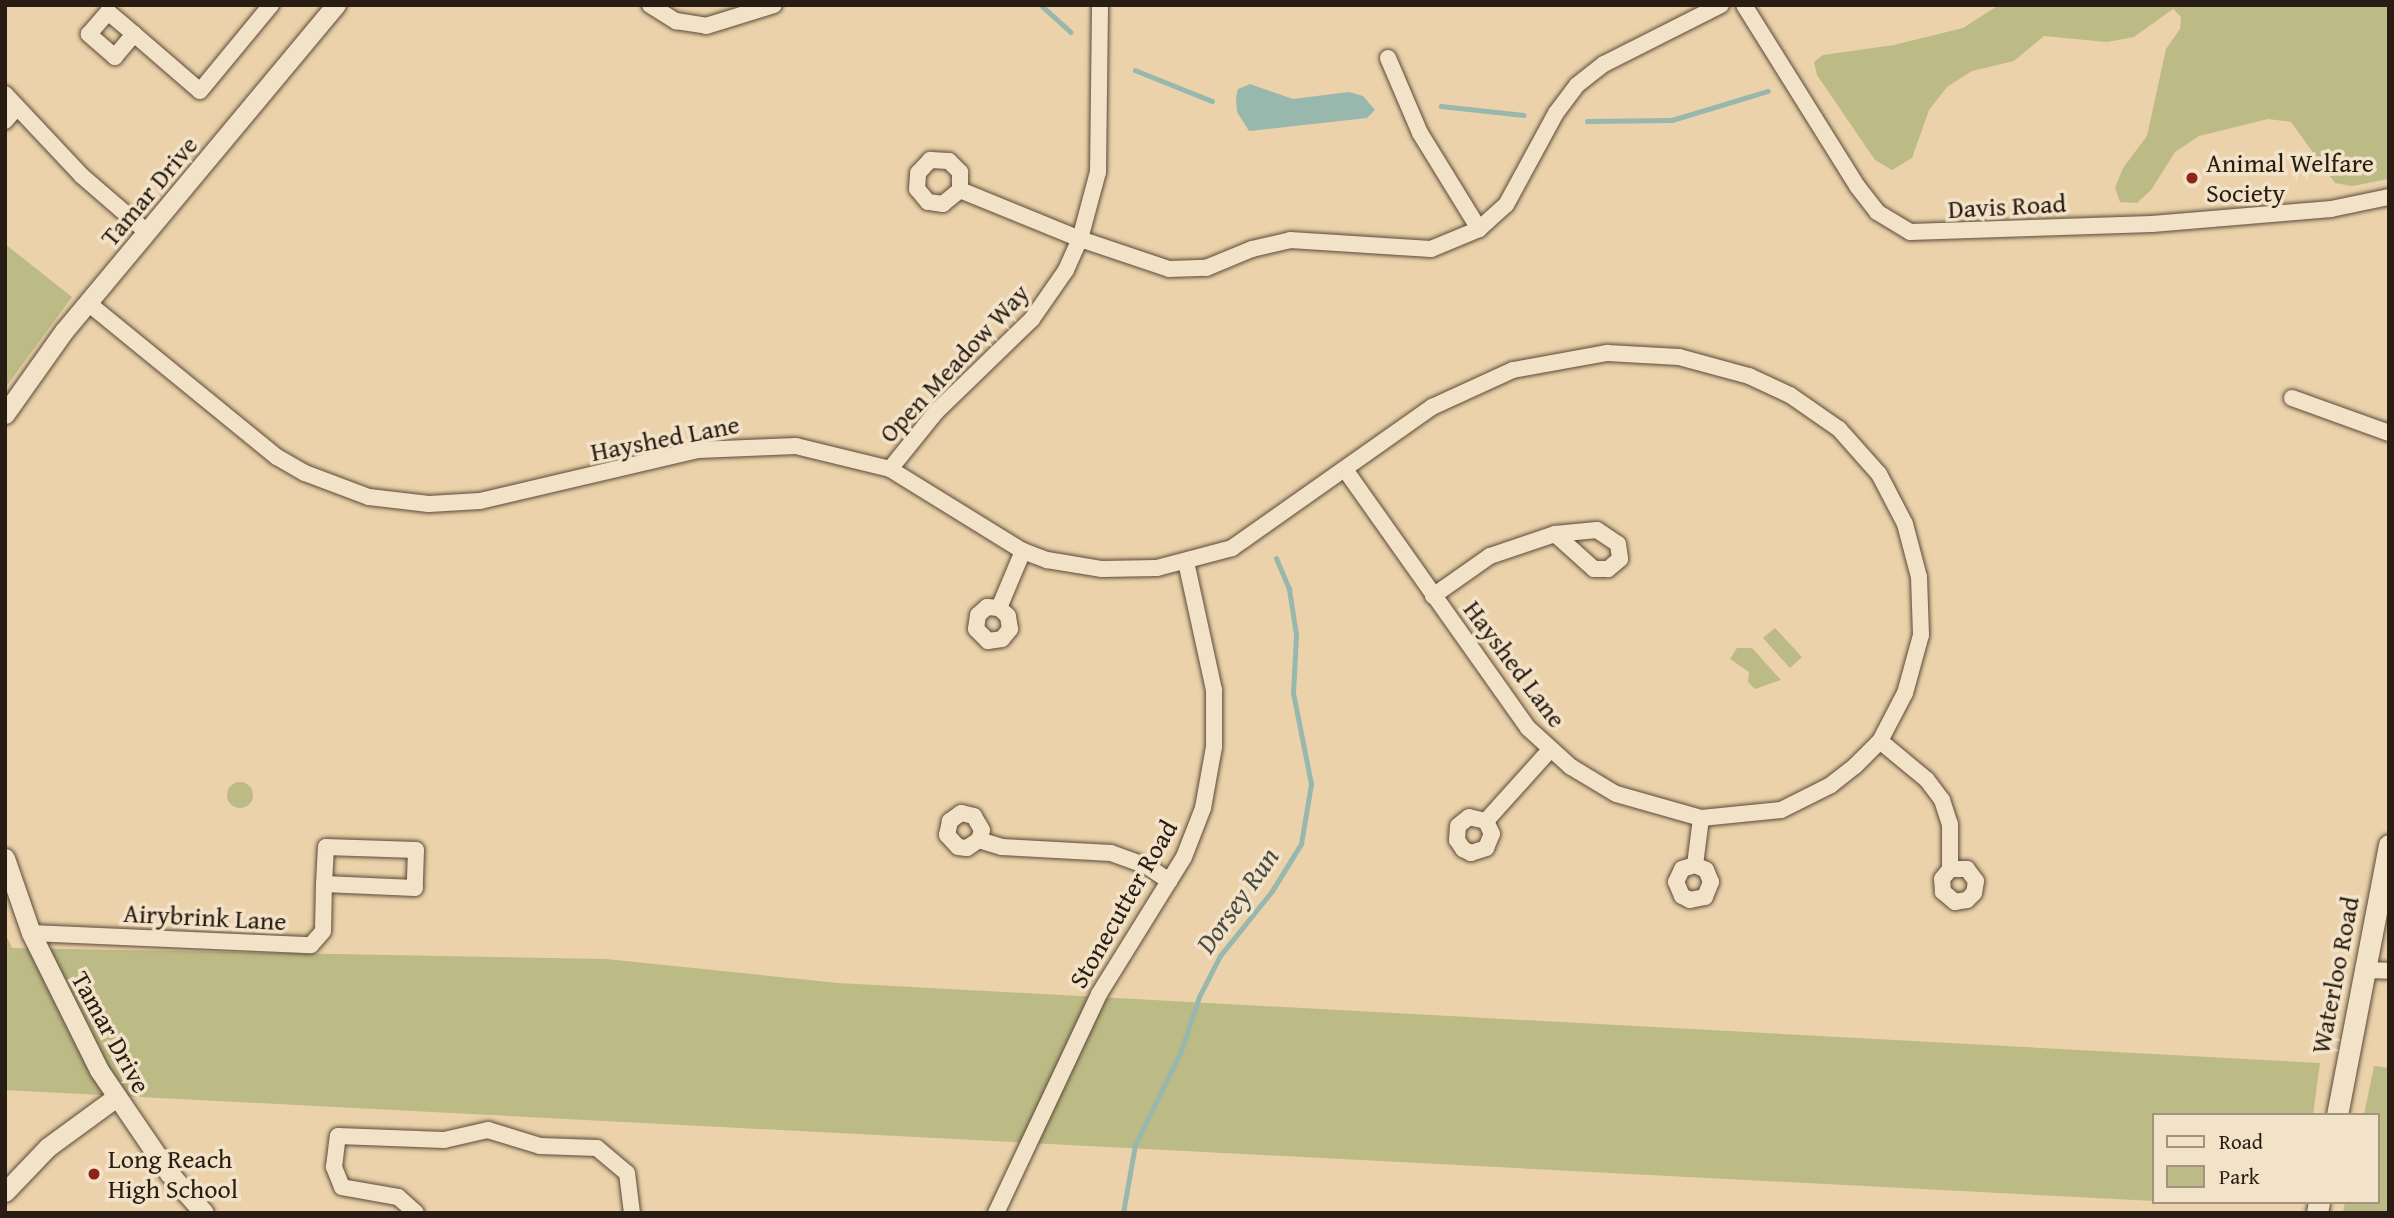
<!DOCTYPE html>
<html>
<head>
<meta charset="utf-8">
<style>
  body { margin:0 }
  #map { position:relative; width:2394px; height:1218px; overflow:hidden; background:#ebd2aa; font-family:"Gentium Book Plus",serif }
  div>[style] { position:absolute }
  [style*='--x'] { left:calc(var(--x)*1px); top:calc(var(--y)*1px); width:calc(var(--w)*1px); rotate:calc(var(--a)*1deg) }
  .green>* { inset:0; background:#bcba85 }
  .round { border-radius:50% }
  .water>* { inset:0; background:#98b7ad }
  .stream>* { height:4.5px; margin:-2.25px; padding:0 2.25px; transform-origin:2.25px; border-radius:2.25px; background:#98b7ad }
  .roads { filter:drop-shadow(0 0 2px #5a4a39) drop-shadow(0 0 2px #5a4a39) }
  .minor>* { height:16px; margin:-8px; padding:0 8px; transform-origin:8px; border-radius:8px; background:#f2e2c8 }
  .tertiary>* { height:19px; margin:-9.5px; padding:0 9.5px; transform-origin:9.5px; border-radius:9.5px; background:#f2e2c8 }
  .secondary>* { height:21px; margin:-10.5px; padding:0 10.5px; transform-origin:10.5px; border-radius:10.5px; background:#f2e2c8 }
  .dots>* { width:19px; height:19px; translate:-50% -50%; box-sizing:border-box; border:4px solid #f2e2c8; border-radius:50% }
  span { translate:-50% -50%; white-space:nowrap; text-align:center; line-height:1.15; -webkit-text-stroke:7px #f2e2c8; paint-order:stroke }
  .poi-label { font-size:26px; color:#291d13 }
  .left { translate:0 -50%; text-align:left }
  .street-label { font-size:26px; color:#291d13 }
  .water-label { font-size:28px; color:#4a4b41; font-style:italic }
  .frame { position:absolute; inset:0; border:7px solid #291d13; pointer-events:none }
  .legend { position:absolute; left:2152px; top:1113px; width:228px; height:91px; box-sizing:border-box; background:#f2e2c8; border:2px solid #a29380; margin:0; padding:9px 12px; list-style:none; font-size:21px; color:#291d13 }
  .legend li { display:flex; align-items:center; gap:14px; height:35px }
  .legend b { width:35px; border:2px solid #a29380 }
</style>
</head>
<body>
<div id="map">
  <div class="green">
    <i style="clip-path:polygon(1999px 5px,2389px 5px,2389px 179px,2352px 186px,2335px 183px,2291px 122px,2268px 119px,2199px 136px,2175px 152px,2151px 190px,2137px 203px,2120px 202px,2115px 188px,2123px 168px,2147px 136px,2166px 49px,2180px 29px,2181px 17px,2173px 9px,2134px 37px,2107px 42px,2044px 36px,2014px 61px,1972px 71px,1947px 87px,1929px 110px,1912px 158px,1892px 170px,1875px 160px,1817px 75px,1814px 62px,1823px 55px,1894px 45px,1963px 28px)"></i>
    <i style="clip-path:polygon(5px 244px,72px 297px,5px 388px)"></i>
    <i style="clip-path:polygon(1775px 628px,1802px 657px,1790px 668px,1763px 638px)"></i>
    <i style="clip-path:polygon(1737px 648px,1752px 648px,1781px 680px,1755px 689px,1748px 682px,1749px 672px,1730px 659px)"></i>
    <i class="round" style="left:227px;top:782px;width:26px;height:26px"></i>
    <i style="clip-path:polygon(5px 933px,12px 948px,606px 959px,838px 983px,2320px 1063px,2313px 1115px,2154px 1115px,2154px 1201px,5px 1090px)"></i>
    <i style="clip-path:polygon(2374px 1066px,2389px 1068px,2389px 1213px,2343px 1213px,2345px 1202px,2378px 1202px,2378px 1115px,2364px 1115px)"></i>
  </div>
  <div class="water">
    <i style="clip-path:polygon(1250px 84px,1293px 99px,1349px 92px,1363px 96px,1375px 110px,1367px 118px,1249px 131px,1237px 112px,1236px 98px,1238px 89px)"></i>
  </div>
  <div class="stream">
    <i style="--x:1041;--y:5;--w:40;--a:42"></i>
    <i style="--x:1135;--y:70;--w:83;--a:21.9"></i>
    <i style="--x:1441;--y:106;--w:83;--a:6.2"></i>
    <i style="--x:1587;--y:121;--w:85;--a:-0.7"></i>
    <i style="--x:1672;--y:120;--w:100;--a:-16.8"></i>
    <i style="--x:1123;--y:1213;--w:69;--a:-80"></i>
    <i style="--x:1135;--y:1145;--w:105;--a:-63.9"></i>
    <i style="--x:1181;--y:1051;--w:57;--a:-71.6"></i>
    <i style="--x:1199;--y:997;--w:46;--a:-62.9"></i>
    <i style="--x:1220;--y:956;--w:83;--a:-51.3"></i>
    <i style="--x:1272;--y:891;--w:55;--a:-58.3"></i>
    <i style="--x:1301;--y:844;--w:61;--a:-80.5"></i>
    <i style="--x:1311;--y:784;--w:93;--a:-101.2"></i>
    <i style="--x:1293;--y:693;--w:58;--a:-87"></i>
    <i style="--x:1296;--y:635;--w:47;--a:-98.7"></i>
    <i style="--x:1289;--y:589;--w:33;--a:-113"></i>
  </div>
  <div class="roads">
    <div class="minor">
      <i style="--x:650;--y:5;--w:31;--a:32"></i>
      <i style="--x:676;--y:21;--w:30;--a:9"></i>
      <i style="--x:706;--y:26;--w:71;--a:-17.2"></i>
      <i style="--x:1744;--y:5;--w:213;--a:58"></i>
      <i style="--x:1857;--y:186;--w:33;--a:52"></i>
      <i style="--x:1877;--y:212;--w:39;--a:31"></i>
      <i style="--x:1910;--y:232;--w:242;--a:-1.9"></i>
      <i style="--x:2152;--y:224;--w:180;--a:-4.8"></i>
      <i style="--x:2331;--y:209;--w:59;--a:-11.7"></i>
      <i style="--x:134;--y:34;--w:30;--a:130"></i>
      <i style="--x:115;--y:57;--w:35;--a:-139"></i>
      <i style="--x:89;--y:34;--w:29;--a:-49"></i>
      <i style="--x:108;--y:12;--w:34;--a:40"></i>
      <i style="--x:134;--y:34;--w:87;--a:40.8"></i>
      <i style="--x:200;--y:91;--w:112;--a:-50.5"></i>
      <i style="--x:1388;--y:58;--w:82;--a:66.9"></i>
      <i style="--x:1420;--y:133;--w:113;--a:58.4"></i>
      <i style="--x:5;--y:94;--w:112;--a:46.8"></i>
      <i style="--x:82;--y:176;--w:87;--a:40.8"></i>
      <i style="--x:5;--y:121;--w:18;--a:-49"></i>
      <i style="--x:960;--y:190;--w:22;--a:141"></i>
      <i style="--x:943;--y:204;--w:15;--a:-172"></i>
      <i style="--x:928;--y:202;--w:17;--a:-130"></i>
      <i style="--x:917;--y:189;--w:16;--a:-86"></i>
      <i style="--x:918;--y:173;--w:18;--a:-47"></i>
      <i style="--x:930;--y:160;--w:19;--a:3"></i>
      <i style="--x:949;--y:161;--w:16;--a:45"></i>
      <i style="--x:960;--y:172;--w:18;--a:90"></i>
      <i style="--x:960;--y:190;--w:130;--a:22.2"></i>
      <i style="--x:1080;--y:239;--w:94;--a:18.6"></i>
      <i style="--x:1169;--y:269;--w:37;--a:-2"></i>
      <i style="--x:1206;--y:268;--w:50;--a:-22.4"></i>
      <i style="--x:1252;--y:249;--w:39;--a:-13"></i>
      <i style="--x:1290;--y:240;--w:141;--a:3.7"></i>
      <i style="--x:1431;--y:249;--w:52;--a:-22.6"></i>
      <i style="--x:1479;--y:229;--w:36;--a:-42"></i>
      <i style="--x:1506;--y:205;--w:105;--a:-61.5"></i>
      <i style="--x:1556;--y:113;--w:35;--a:-53"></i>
      <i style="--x:1577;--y:85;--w:34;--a:-38"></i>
      <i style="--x:1604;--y:64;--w:131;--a:-26.8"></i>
      <i style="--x:88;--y:303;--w:244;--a:39.2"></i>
      <i style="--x:277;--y:457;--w:32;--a:30"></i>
      <i style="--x:305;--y:473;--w:68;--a:20.6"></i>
      <i style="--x:369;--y:497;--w:60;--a:6.7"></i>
      <i style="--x:429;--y:504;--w:51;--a:-3.4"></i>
      <i style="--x:480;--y:501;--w:224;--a:-13.2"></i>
      <i style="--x:698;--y:450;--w:98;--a:-2.3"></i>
      <i style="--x:796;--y:446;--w:97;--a:13.7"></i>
      <i style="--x:890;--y:469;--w:156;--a:31.7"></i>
      <i style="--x:1023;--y:551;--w:26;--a:21"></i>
      <i style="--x:1047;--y:560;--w:56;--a:9.3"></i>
      <i style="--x:1102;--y:569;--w:55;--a:-1"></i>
      <i style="--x:1157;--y:568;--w:78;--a:-14.9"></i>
      <i style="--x:1232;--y:548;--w:245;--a:-35.2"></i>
      <i style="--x:1432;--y:407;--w:89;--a:-24.6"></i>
      <i style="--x:1513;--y:370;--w:96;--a:-10.3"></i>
      <i style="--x:1607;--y:353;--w:72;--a:3.2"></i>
      <i style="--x:1679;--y:357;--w:73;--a:15.2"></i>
      <i style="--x:1749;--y:376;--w:45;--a:24.9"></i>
      <i style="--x:1790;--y:395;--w:60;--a:34.8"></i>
      <i style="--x:1839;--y:429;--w:60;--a:48.4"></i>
      <i style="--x:1879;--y:474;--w:56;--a:62.5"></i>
      <i style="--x:1905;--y:524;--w:55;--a:75.2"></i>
      <i style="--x:1919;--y:577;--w:58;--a:88"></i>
      <i style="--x:1921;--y:635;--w:60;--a:105.4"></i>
      <i style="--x:1905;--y:693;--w:54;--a:117.5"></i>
      <i style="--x:1880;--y:741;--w:35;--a:135"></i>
      <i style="--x:1855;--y:766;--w:31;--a:142"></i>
      <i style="--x:1831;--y:785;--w:56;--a:153.4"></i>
      <i style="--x:1781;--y:810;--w:80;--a:174.3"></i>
      <i style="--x:1701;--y:818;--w:88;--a:-164.2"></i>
      <i style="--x:1616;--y:794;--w:52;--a:-149"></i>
      <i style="--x:1571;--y:767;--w:58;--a:-137.8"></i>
      <i style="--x:1528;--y:728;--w:315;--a:-125.3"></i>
      <i style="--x:2292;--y:398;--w:103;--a:19.8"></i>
      <i style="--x:890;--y:469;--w:73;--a:-51.1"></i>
      <i style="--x:936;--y:412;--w:134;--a:-44.1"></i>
      <i style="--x:1032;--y:319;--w:60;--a:-55.2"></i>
      <i style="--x:1066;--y:270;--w:34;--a:-66"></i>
      <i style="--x:1080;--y:239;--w:69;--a:-75"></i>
      <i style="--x:1098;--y:172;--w:167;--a:-89.3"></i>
      <i style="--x:1433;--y:596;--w:70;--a:-35.1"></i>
      <i style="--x:1490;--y:556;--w:69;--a:-18.7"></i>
      <i style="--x:1555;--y:534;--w:42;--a:-5.4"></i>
      <i style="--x:1597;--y:530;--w:25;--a:34"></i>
      <i style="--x:1618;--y:544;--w:15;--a:82"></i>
      <i style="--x:1620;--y:559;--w:16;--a:140"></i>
      <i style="--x:1608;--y:569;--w:14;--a:180"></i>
      <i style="--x:1594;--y:569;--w:52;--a:-138.1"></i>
      <i style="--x:999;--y:608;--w:12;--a:-175"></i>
      <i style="--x:987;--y:607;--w:12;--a:138"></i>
      <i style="--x:978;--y:615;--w:14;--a:98"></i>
      <i style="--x:976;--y:629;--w:17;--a:45"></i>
      <i style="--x:988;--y:641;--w:14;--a:-8"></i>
      <i style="--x:1002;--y:639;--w:13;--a:-51"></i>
      <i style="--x:1010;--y:629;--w:13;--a:-99"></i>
      <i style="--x:1008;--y:616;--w:12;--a:-138"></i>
      <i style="--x:999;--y:608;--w:62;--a:-67.2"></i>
      <i style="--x:1880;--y:741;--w:61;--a:39.7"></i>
      <i style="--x:1927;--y:780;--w:25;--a:53"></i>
      <i style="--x:1942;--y:800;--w:25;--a:72"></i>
      <i style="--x:1950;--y:824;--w:45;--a:90"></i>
      <i style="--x:1950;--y:869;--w:17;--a:0"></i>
      <i style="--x:1967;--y:869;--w:15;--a:53"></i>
      <i style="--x:1976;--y:881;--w:12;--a:99"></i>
      <i style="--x:1974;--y:893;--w:10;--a:135"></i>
      <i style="--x:1967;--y:900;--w:12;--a:171"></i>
      <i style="--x:1955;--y:902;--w:16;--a:-140"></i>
      <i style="--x:1943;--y:892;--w:13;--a:-94"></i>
      <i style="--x:1942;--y:879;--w:13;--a:-51"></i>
      <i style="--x:1486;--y:821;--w:17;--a:-167"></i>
      <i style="--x:1469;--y:817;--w:14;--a:141"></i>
      <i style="--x:1458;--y:826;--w:14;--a:94"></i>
      <i style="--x:1457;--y:840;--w:11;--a:56"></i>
      <i style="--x:1463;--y:849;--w:9;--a:27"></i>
      <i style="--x:1471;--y:853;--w:16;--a:-18"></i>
      <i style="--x:1486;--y:848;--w:15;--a:-67"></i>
      <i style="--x:1492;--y:834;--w:14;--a:-115"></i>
      <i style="--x:1486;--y:821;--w:96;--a:-48"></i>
      <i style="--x:979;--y:840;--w:10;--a:-73"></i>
      <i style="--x:982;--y:830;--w:16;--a:-120"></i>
      <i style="--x:974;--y:816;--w:13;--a:-167"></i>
      <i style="--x:961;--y:813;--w:14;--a:144"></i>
      <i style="--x:950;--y:821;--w:14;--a:102"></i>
      <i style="--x:947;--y:835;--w:16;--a:47"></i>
      <i style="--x:958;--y:847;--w:9;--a:6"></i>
      <i style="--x:967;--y:848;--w:14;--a:-34"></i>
      <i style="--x:979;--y:840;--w:24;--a:17"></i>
      <i style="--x:1002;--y:847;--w:109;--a:3.2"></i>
      <i style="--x:1111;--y:853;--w:38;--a:20"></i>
      <i style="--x:1147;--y:866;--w:27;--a:34"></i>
      <i style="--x:1695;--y:865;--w:12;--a:24"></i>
      <i style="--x:1706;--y:870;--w:13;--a:67"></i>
      <i style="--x:1711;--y:882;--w:16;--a:112"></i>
      <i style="--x:1705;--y:897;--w:15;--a:169"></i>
      <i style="--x:1690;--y:900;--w:9;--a:-153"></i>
      <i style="--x:1682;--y:896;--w:15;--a:-113"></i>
      <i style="--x:1676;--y:882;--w:14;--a:-65"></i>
      <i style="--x:1682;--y:869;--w:14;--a:-17"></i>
      <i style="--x:1695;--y:865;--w:47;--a:-82.7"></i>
      <i style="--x:31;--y:933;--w:280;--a:2.5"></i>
      <i style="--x:311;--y:945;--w:18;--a:-49"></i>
      <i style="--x:323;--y:931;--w:47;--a:-88.8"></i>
      <i style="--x:324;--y:884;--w:37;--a:-87"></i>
      <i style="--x:326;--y:847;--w:90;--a:1.9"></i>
      <i style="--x:416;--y:850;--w:38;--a:92"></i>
      <i style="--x:415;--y:888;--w:91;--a:-177.5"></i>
      <i style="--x:2365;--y:970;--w:24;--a:2"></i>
      <i style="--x:416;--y:1213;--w:24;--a:-138"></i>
      <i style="--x:398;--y:1197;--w:57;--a:-169.9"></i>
      <i style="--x:342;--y:1187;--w:22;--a:-112"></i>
      <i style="--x:334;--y:1167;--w:31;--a:-83"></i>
      <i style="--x:338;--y:1136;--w:106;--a:2.2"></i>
      <i style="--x:444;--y:1140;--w:45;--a:-12.8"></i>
      <i style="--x:488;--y:1130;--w:54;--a:17.1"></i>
      <i style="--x:540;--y:1146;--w:57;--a:2"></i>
      <i style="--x:597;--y:1148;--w:39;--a:40"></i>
      <i style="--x:627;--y:1173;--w:40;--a:82.9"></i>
      <i style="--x:996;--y:1213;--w:242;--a:-64.8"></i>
      <i style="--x:1099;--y:994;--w:161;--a:-58.2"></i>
      <i style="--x:1184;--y:857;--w:53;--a:-68.8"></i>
      <i style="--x:1203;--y:808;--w:62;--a:-79.8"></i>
      <i style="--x:1214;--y:747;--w:57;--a:-90"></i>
      <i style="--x:1214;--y:690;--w:131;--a:-102.3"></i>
    </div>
    <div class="tertiary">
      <i style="--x:5;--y:414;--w:102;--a:-54.6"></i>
      <i style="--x:64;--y:331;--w:425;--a:-50.2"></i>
      <i style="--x:5;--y:858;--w:79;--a:70.9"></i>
      <i style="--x:31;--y:933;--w:153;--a:63.6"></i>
      <i style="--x:99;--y:1070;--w:125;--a:55.8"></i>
      <i style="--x:169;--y:1173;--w:53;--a:48.8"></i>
      <i style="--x:5;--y:1192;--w:62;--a:-46.3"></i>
      <i style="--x:48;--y:1147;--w:83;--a:-36.2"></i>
    </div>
    <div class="secondary">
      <i style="--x:2337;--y:1115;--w:275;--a:-79.1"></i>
      <i style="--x:2317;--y:1213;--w:11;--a:-80"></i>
    </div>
  </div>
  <div class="dots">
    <i style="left:2192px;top:178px;background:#8f2418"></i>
    <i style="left:94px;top:1174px;background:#8f2418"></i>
  </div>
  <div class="poi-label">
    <span class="left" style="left:2206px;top:178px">Animal Welfare<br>Society</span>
    <span class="left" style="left:108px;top:1174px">Long Reach<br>High School</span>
  </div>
  <div class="street-label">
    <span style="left:149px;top:191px;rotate:-50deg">Tamar Drive</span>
    <span style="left:2007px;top:206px;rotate:-3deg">Davis Road</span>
    <span style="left:954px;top:363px;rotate:-47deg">Open Meadow Way</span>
    <span style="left:665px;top:438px;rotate:-11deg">Hayshed Lane</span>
    <span style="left:1515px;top:664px;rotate:53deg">Hayshed Lane</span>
    <span style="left:1123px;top:904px;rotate:-60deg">Stonecutter Road</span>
    <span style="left:205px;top:917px;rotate:3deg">Airybrink Lane</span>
    <span style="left:2335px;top:975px;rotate:-79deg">Waterloo Road</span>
    <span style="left:111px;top:1032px;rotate:61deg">Tamar Drive</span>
  </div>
  <div class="water-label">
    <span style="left:1237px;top:900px;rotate:-55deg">Dorsey Run</span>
  </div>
  <div class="frame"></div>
  <ul class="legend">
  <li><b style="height:9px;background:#f2e2c8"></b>Road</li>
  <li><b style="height:19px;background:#bcba85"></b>Park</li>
  </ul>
</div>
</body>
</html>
